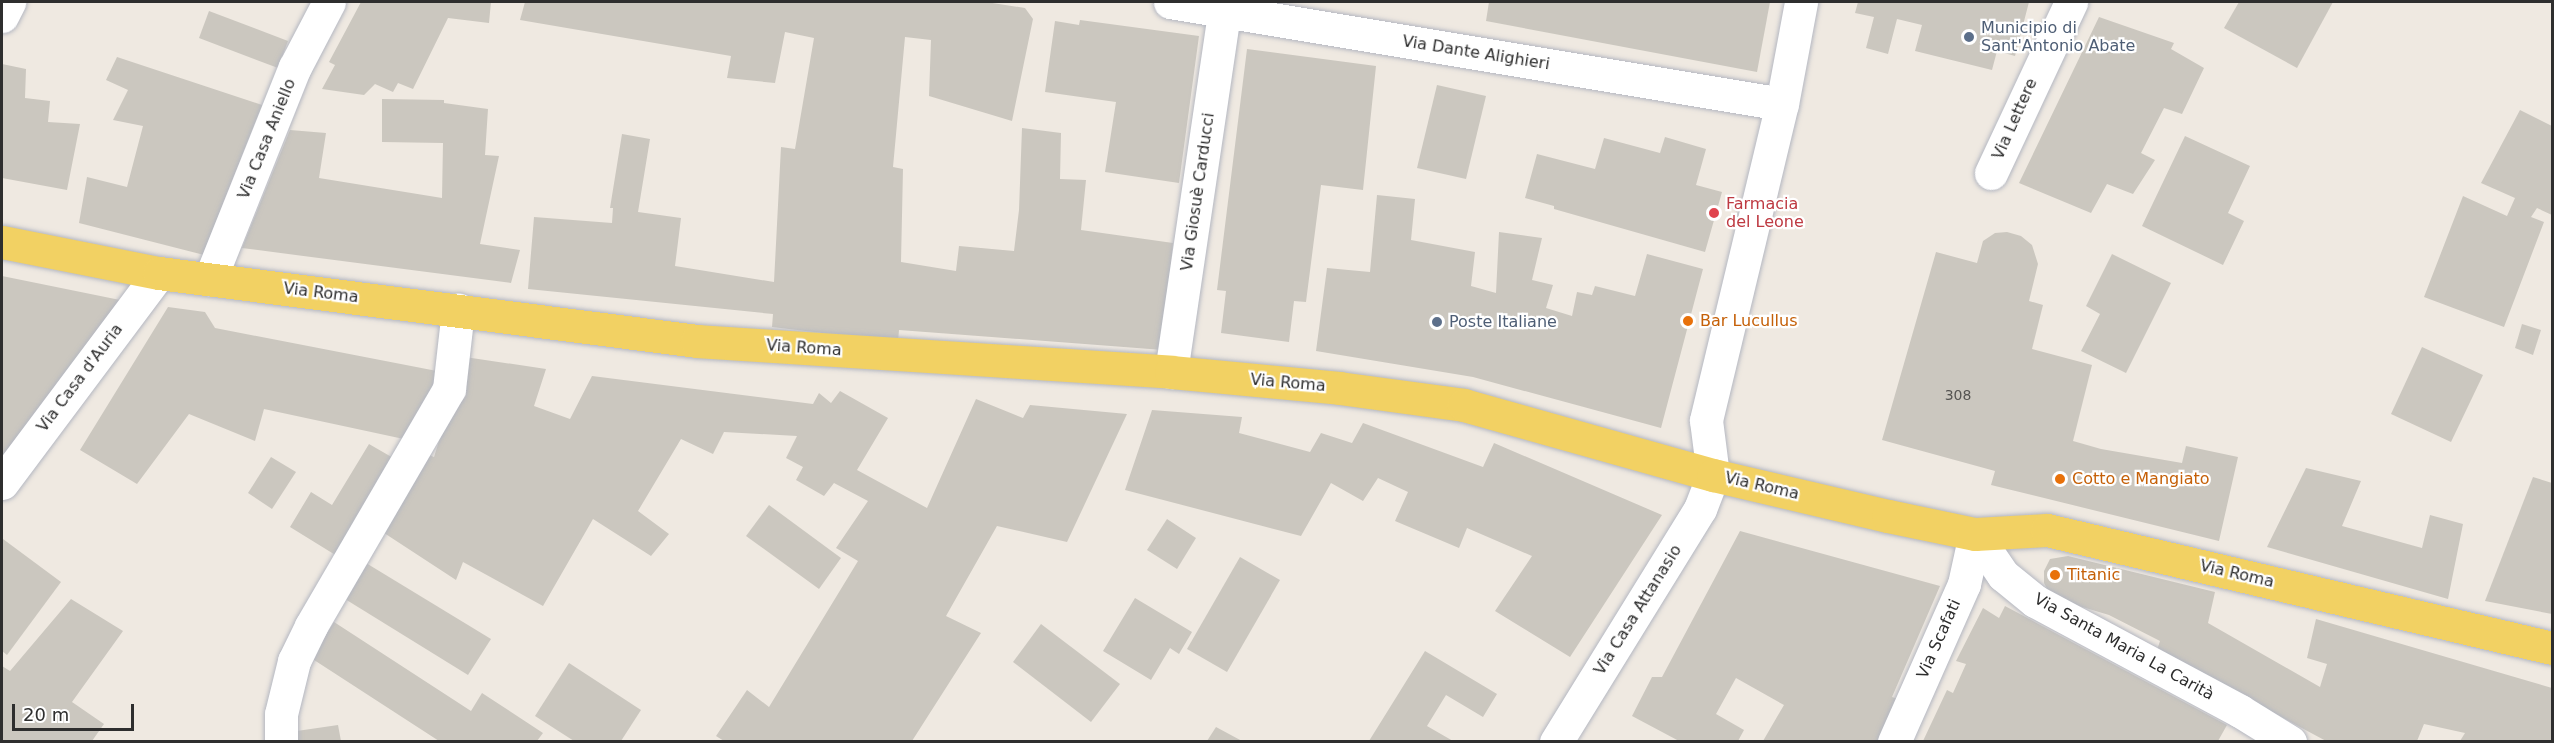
<!DOCTYPE html>
<html>
<head>
<meta charset="utf-8">
<style>
  body { margin:0 }
  #map { position:relative; width:2554px; height:743px; overflow:hidden; background:#efe9e1; font-family:"DejaVu Sans",sans-serif }
  div>[style] { position:absolute }
  [style*='--x'] { left:calc(var(--x)*1px); top:calc(var(--y)*1px); width:calc(var(--w)*1px); rotate:calc(var(--a)*1deg) }
  .building>* { inset:0; background:#cbc7bf }
  .roads { filter:drop-shadow(0 0 2px #b4b7c1) drop-shadow(0 0 2px #b4b7c1) }
  .minor>* { height:33px; margin:-16.5px; padding:0 16.5px; transform-origin:16.5px; border-radius:16.5px; background:#fff }
  .major>* { height:33px; margin:-16.5px; padding:0 16.5px; transform-origin:16.5px; border-radius:16.5px; background:#f2d163 }
  .dots>* { width:16px; height:16px; translate:-50% -50%; box-sizing:border-box; border:3px solid #fff; border-radius:50% }
  span { translate:-50% -50%; white-space:nowrap; text-align:center; line-height:1.15; -webkit-text-stroke:4.5px #fff; paint-order:stroke }
  .number-label { font-size:14px; color:#555452 }
  .number-label span { -webkit-text-stroke-width:0 }
  .service-label { font-size:16px; color:#4e5e75 }
  .left { translate:0 -50%; text-align:left }
  .street-label { font-size:16px; color:#2e2e2e }
  .health-label { font-size:16px; color:#be3a42 }
  .food-label { font-size:16px; color:#c56008 }
  .frame { position:absolute; inset:0; border:3px solid #2e2e2e; pointer-events:none }
  .scale { position:absolute; left:12px; top:704px; width:122px; height:27px; box-sizing:border-box; border:3px solid #2e2e2e; border-top:0; padding-left:8px; font-size:18px; line-height:21px; white-space:nowrap; color:#2e2e2e; -webkit-text-stroke:4px #fff; paint-order:stroke }
</style>
</head>
<body>
<div id="map">
  <div class="building">
    <i style="clip-path:polygon(361px 2px,491px 2px,489px 23px,448px 18px,413px 89px,398px 83px,393px 92px,375px 84px,364px 95px,322px 89px,335px 65px,329px 62px)"></i>
    <i style="clip-path:polygon(525px 2px,986px 2px,1025px 8px,1033px 19px,1012px 121px,929px 96px,931px 40px,905px 37px,893px 167px,903px 169px,901px 262px,956px 271px,959px 246px,1014px 251px,1019px 210px,1022px 128px,1061px 133px,1060px 179px,1086px 180px,1081px 230px,1173px 243px,1163px 350px,899px 330px,898px 342px,772px 327px,773px 314px,528px 289px,534px 217px,612px 223px,613px 208px,610px 208px,622px 134px,650px 139px,638px 212px,681px 218px,675px 266px,774px 282px,781px 147px,795px 149px,814px 38px,785px 32px,775px 83px,727px 78px,731px 56px,520px 20px)"></i>
    <i style="clip-path:polygon(1489px 2px,1770px 2px,1757px 72px,1486px 21px)"></i>
    <i style="clip-path:polygon(1858px 2px,2029px 2px,2015px 56px,1997px 51px,1992px 70px,1915px 51px,1922px 25px,1897px 19px,1888px 54px,1866px 48px,1874px 17px,1855px 13px)"></i>
    <i style="clip-path:polygon(2239px 2px,2333px 2px,2297px 68px,2224px 28px)"></i>
    <i style="clip-path:polygon(209px 11px,288px 41px,278px 68px,199px 38px)"></i>
    <i style="clip-path:polygon(2099px 17px,2174px 43px,2171px 49px,2204px 68px,2182px 114px,2164px 108px,2141px 153px,2155px 160px,2133px 194px,2107px 184px,2091px 213px,2019px 183px)"></i>
    <i style="clip-path:polygon(1080px 20px,1199px 36px,1179px 183px,1105px 172px,1116px 102px,1045px 92px,1055px 21px,1079px 25px)"></i>
    <i style="clip-path:polygon(1247px 49px,1376px 66px,1363px 190px,1321px 185px,1306px 302px,1294px 301px,1289px 342px,1221px 333px,1226px 291px,1217px 290px)"></i>
    <i style="clip-path:polygon(117px 57px,265px 106px,208px 256px,79px 223px,87px 177px,127px 187px,143px 126px,113px 120px,128px 90px,106px 80px)"></i>
    <i style="clip-path:polygon(2px 64px,26px 69px,25px 98px,50px 101px,48px 122px,80px 124px,67px 190px,2px 178px)"></i>
    <i style="clip-path:polygon(1437px 85px,1486px 96px,1466px 179px,1417px 168px)"></i>
    <i style="clip-path:polygon(382px 99px,444px 100px,444px 103px,488px 109px,485px 155px,499px 156px,480px 244px,520px 250px,511px 283px,242px 248px,290px 130px,326px 133px,319px 178px,442px 198px,443px 143px,382px 142px)"></i>
    <i style="clip-path:polygon(2520px 110px,2552px 126px,2552px 215px,2537px 208px,2531px 217px,2544px 222px,2504px 327px,2424px 297px,2463px 196px,2507px 216px,2515px 198px,2481px 183px)"></i>
    <i style="clip-path:polygon(2185px 136px,2250px 166px,2228px 213px,2244px 221px,2223px 265px,2142px 226px)"></i>
    <i style="clip-path:polygon(1665px 137px,1706px 149px,1696px 185px,1722px 192px,1705px 252px,1554px 209px,1554px 206px,1525px 198px,1537px 154px,1595px 169px,1604px 138px,1660px 153px)"></i>
    <i style="clip-path:polygon(1377px 195px,1415px 199px,1411px 240px,1475px 252px,1471px 286px,1496px 293px,1499px 232px,1542px 238px,1532px 280px,1553px 285px,1546px 308px,1572px 316px,1577px 292px,1592px 295px,1595px 286px,1635px 296px,1647px 254px,1703px 269px,1661px 428px,1473px 377px,1316px 351px,1327px 268px,1370px 272px)"></i>
    <i style="clip-path:polygon(2007px 232px,2021px 236px,2032px 245px,2038px 264px,2029px 301px,2043px 305px,2032px 349px,2092px 365px,2073px 441px,2101px 449px,2182px 463px,2186px 446px,2238px 457px,2219px 541px,1991px 485px,1995px 471px,1882px 440px,1936px 252px,1977px 263px,1983px 241px,1995px 233px)"></i>
    <i style="clip-path:polygon(2112px 254px,2171px 283px,2126px 373px,2081px 351px,2100px 314px,2086px 306px)"></i>
    <i style="clip-path:polygon(2px 276px,120px 300px,2px 457px)"></i>
    <i style="clip-path:polygon(168px 307px,205px 312px,215px 328px,442px 372px,413px 441px,264px 409px,255px 441px,189px 414px,137px 484px,80px 450px)"></i>
    <i style="clip-path:polygon(2522px 324px,2541px 330px,2533px 355px,2515px 348px)"></i>
    <i style="clip-path:polygon(2422px 347px,2483px 375px,2451px 442px,2391px 414px)"></i>
    <i style="clip-path:polygon(465px 357px,546px 369px,534px 406px,570px 419px,592px 376px,813px 404px,819px 393px,831px 403px,840px 391px,888px 418px,857px 470px,927px 508px,976px 399px,1023px 418px,1030px 405px,1127px 414px,1067px 542px,997px 526px,946px 616px,981px 633px,912px 741px,724px 741px,716px 736px,747px 690px,769px 707px,858px 561px,836px 548px,868px 501px,834px 483px,824px 496px,796px 480px,803px 467px,786px 458px,797px 436px,724px 432px,713px 454px,681px 439px,638px 511px,669px 534px,651px 556px,593px 519px,543px 606px,463px 562px,456px 580px,378px 529px,424px 453px,434px 457px)"></i>
    <i style="clip-path:polygon(1152px 410px,1242px 417px,1239px 433px,1310px 452px,1321px 433px,1352px 443px,1363px 423px,1483px 467px,1494px 443px,1662px 515px,1570px 657px,1495px 611px,1532px 556px,1467px 528px,1459px 548px,1395px 521px,1408px 492px,1378px 478px,1363px 501px,1331px 483px,1301px 536px,1125px 490px)"></i>
    <i style="clip-path:polygon(369px 444px,395px 459px,337px 556px,290px 527px,311px 492px,332px 505px)"></i>
    <i style="clip-path:polygon(271px 457px,296px 472px,272px 509px,248px 493px)"></i>
    <i style="clip-path:polygon(2306px 468px,2361px 481px,2342px 526px,2422px 548px,2430px 515px,2463px 524px,2448px 599px,2267px 547px)"></i>
    <i style="clip-path:polygon(2533px 477px,2552px 483px,2552px 614px,2485px 601px)"></i>
    <i style="clip-path:polygon(769px 505px,841px 558px,819px 589px,746px 536px)"></i>
    <i style="clip-path:polygon(1167px 519px,1196px 538px,1177px 569px,1147px 550px)"></i>
    <i style="clip-path:polygon(1740px 531px,1940px 586px,1892px 697px,1901px 700px,1877px 741px,1763px 741px,1784px 705px,1736px 678px,1716px 714px,1744px 730px,1738px 741px,1679px 741px,1632px 716px,1652px 677px,1662px 677px)"></i>
    <i style="clip-path:polygon(3px 539px,61px 582px,7px 655px,2px 651px)"></i>
    <i style="clip-path:polygon(2068px 556px,2215px 592px,2208px 623px,2320px 687px,2327px 664px,2307px 658px,2316px 619px,2552px 688px,2552px 741px,2460px 741px,2465px 733px,2424px 724px,2417px 741px,2326px 741px,2157px 650px,2160px 641px,2109px 615px,2052px 598px,2044px 583px,2044px 571px,2050px 559px)"></i>
    <i style="clip-path:polygon(1240px 557px,1280px 580px,1227px 672px,1187px 649px)"></i>
    <i style="clip-path:polygon(366px 563px,491px 639px,468px 675px,345px 599px)"></i>
    <i style="clip-path:polygon(1135px 598px,1192px 632px,1179px 654px,1170px 648px,1151px 680px,1103px 651px)"></i>
    <i style="clip-path:polygon(71px 599px,123px 631px,72px 702px,104px 724px,92px 741px,2px 741px,2px 666px,10px 671px)"></i>
    <i style="clip-path:polygon(2005px 606px,2227px 725px,2218px 741px,1923px 741px,1947px 690px,1953px 693px,1966px 664px,1956px 661px,1983px 608px,1999px 618px)"></i>
    <i style="clip-path:polygon(334px 622px,471px 711px,482px 693px,543px 733px,537px 741px,439px 741px,311px 658px)"></i>
    <i style="clip-path:polygon(1041px 624px,1120px 684px,1091px 722px,1013px 662px)"></i>
    <i style="clip-path:polygon(1425px 651px,1497px 694px,1483px 717px,1446px 695px,1427px 726px,1453px 741px,1369px 741px)"></i>
    <i style="clip-path:polygon(569px 663px,641px 710px,621px 741px,574px 741px,535px 716px)"></i>
    <i style="clip-path:polygon(338px 725px,341px 741px,291px 741px,290px 732px)"></i>
    <i style="clip-path:polygon(1216px 727px,1242px 741px,1207px 741px)"></i>
  </div>
  <div class="roads">
    <div class="minor">
      <i style="--x:1170;--y:2;--w:620;--a:9.46"></i>
      <i style="--x:2;--y:16;--w:16;--a:-63"></i>
      <i style="--x:1991;--y:173;--w:189;--a:-64.9"></i>
      <i style="--x:210;--y:279;--w:228;--a:-68.2"></i>
      <i style="--x:295;--y:67;--w:73;--a:-62.4"></i>
      <i style="--x:1171;--y:372;--w:365;--a:-81.6"></i>
      <i style="--x:2;--y:483;--w:262;--a:-53.2"></i>
      <i style="--x:1975;--y:534;--w:50;--a:55.7"></i>
      <i style="--x:2003;--y:575;--w:41;--a:39.1"></i>
      <i style="--x:2035;--y:601;--w:233;--a:28.2"></i>
      <i style="--x:2240;--y:711;--w:59;--a:31.8"></i>
      <i style="--x:281;--y:742;--w:28;--a:-90"></i>
      <i style="--x:281;--y:714;--w:55;--a:-76.2"></i>
      <i style="--x:294;--y:661;--w:39;--a:-64"></i>
      <i style="--x:311;--y:626;--w:274;--a:-59.8"></i>
      <i style="--x:449;--y:389;--w:80;--a:-83.5"></i>
      <i style="--x:1556;--y:742;--w:274;--a:-58.3"></i>
      <i style="--x:1700;--y:509;--w:36;--a:-69"></i>
      <i style="--x:1713;--y:475;--w:55;--a:-97.3"></i>
      <i style="--x:1706;--y:420;--w:325;--a:-76.5"></i>
      <i style="--x:1782;--y:104;--w:104;--a:-79.4"></i>
      <i style="--x:1894;--y:742;--w:173;--a:-66.1"></i>
      <i style="--x:1964;--y:584;--w:51;--a:-77.6"></i>
    </div>
    <div class="major">
      <i style="--x:2;--y:242;--w:160;--a:11.2"></i>
      <i style="--x:159;--y:273;--w:542;--a:7.2"></i>
      <i style="--x:697;--y:341;--w:475;--a:3.7"></i>
      <i style="--x:1171;--y:372;--w:169;--a:5.4"></i>
      <i style="--x:1339;--y:388;--w:126;--a:7.7"></i>
      <i style="--x:1464;--y:405;--w:259;--a:15.7"></i>
      <i style="--x:1713;--y:475;--w:180;--a:13.2"></i>
      <i style="--x:1888;--y:516;--w:89;--a:11.7"></i>
      <i style="--x:1975;--y:534;--w:72;--a:-3.2"></i>
      <i style="--x:2047;--y:530;--w:519;--a:13.15"></i>
    </div>
  </div>
  <div class="dots">
    <i style="left:1969px;top:37px;background:#5c6f8a"></i>
    <i style="left:1714px;top:213px;background:#e0444e"></i>
    <i style="left:1688px;top:321px;background:#e8710a"></i>
    <i style="left:1437px;top:322px;background:#5c6f8a"></i>
    <i style="left:2060px;top:479px;background:#e8710a"></i>
    <i style="left:2055px;top:575px;background:#e8710a"></i>
  </div>
  <div class="number-label">
    <span style="left:1958px;top:395px">308</span>
  </div>
  <div class="service-label">
    <span class="left" style="left:1981px;top:37px">Municipio di<br>Sant'Antonio Abate</span>
    <span class="left" style="left:1449px;top:322px">Poste Italiane</span>
  </div>
  <div class="street-label">
    <span style="left:1476px;top:53px;rotate:9deg">Via Dante Alighieri</span>
    <span style="left:2015px;top:119px;rotate:-66deg">Via Lettere</span>
    <span style="left:267px;top:139px;rotate:-68deg">Via Casa Aniello</span>
    <span style="left:1198px;top:192px;rotate:-82deg">Via Giosuè Carducci</span>
    <span style="left:321px;top:293px;rotate:7deg">Via Roma</span>
    <span style="left:804px;top:348px;rotate:4deg">Via Roma</span>
    <span style="left:80px;top:378px;rotate:-53deg">Via Casa d'Auria</span>
    <span style="left:1288px;top:383px;rotate:5deg">Via Roma</span>
    <span style="left:1762px;top:486px;rotate:13deg">Via Roma</span>
    <span style="left:2237px;top:574px;rotate:13deg">Via Roma</span>
    <span style="left:1638px;top:610px;rotate:-58deg">Via Casa Attanasio</span>
    <span style="left:1939px;top:639px;rotate:-66deg">Via Scafati</span>
    <span style="left:2124px;top:647px;rotate:29deg">Via Santa Maria La Carità</span>
  </div>
  <div class="health-label">
    <span class="left" style="left:1726px;top:213px">Farmacia<br>del Leone</span>
  </div>
  <div class="food-label">
    <span class="left" style="left:1700px;top:321px">Bar Lucullus</span>
    <span class="left" style="left:2072px;top:479px">Cotto e Mangiato</span>
    <span class="left" style="left:2067px;top:575px">Titanic</span>
  </div>
  <div class="frame"></div>
  <div class="scale">20 m</div>
</div>
</body>
</html>
